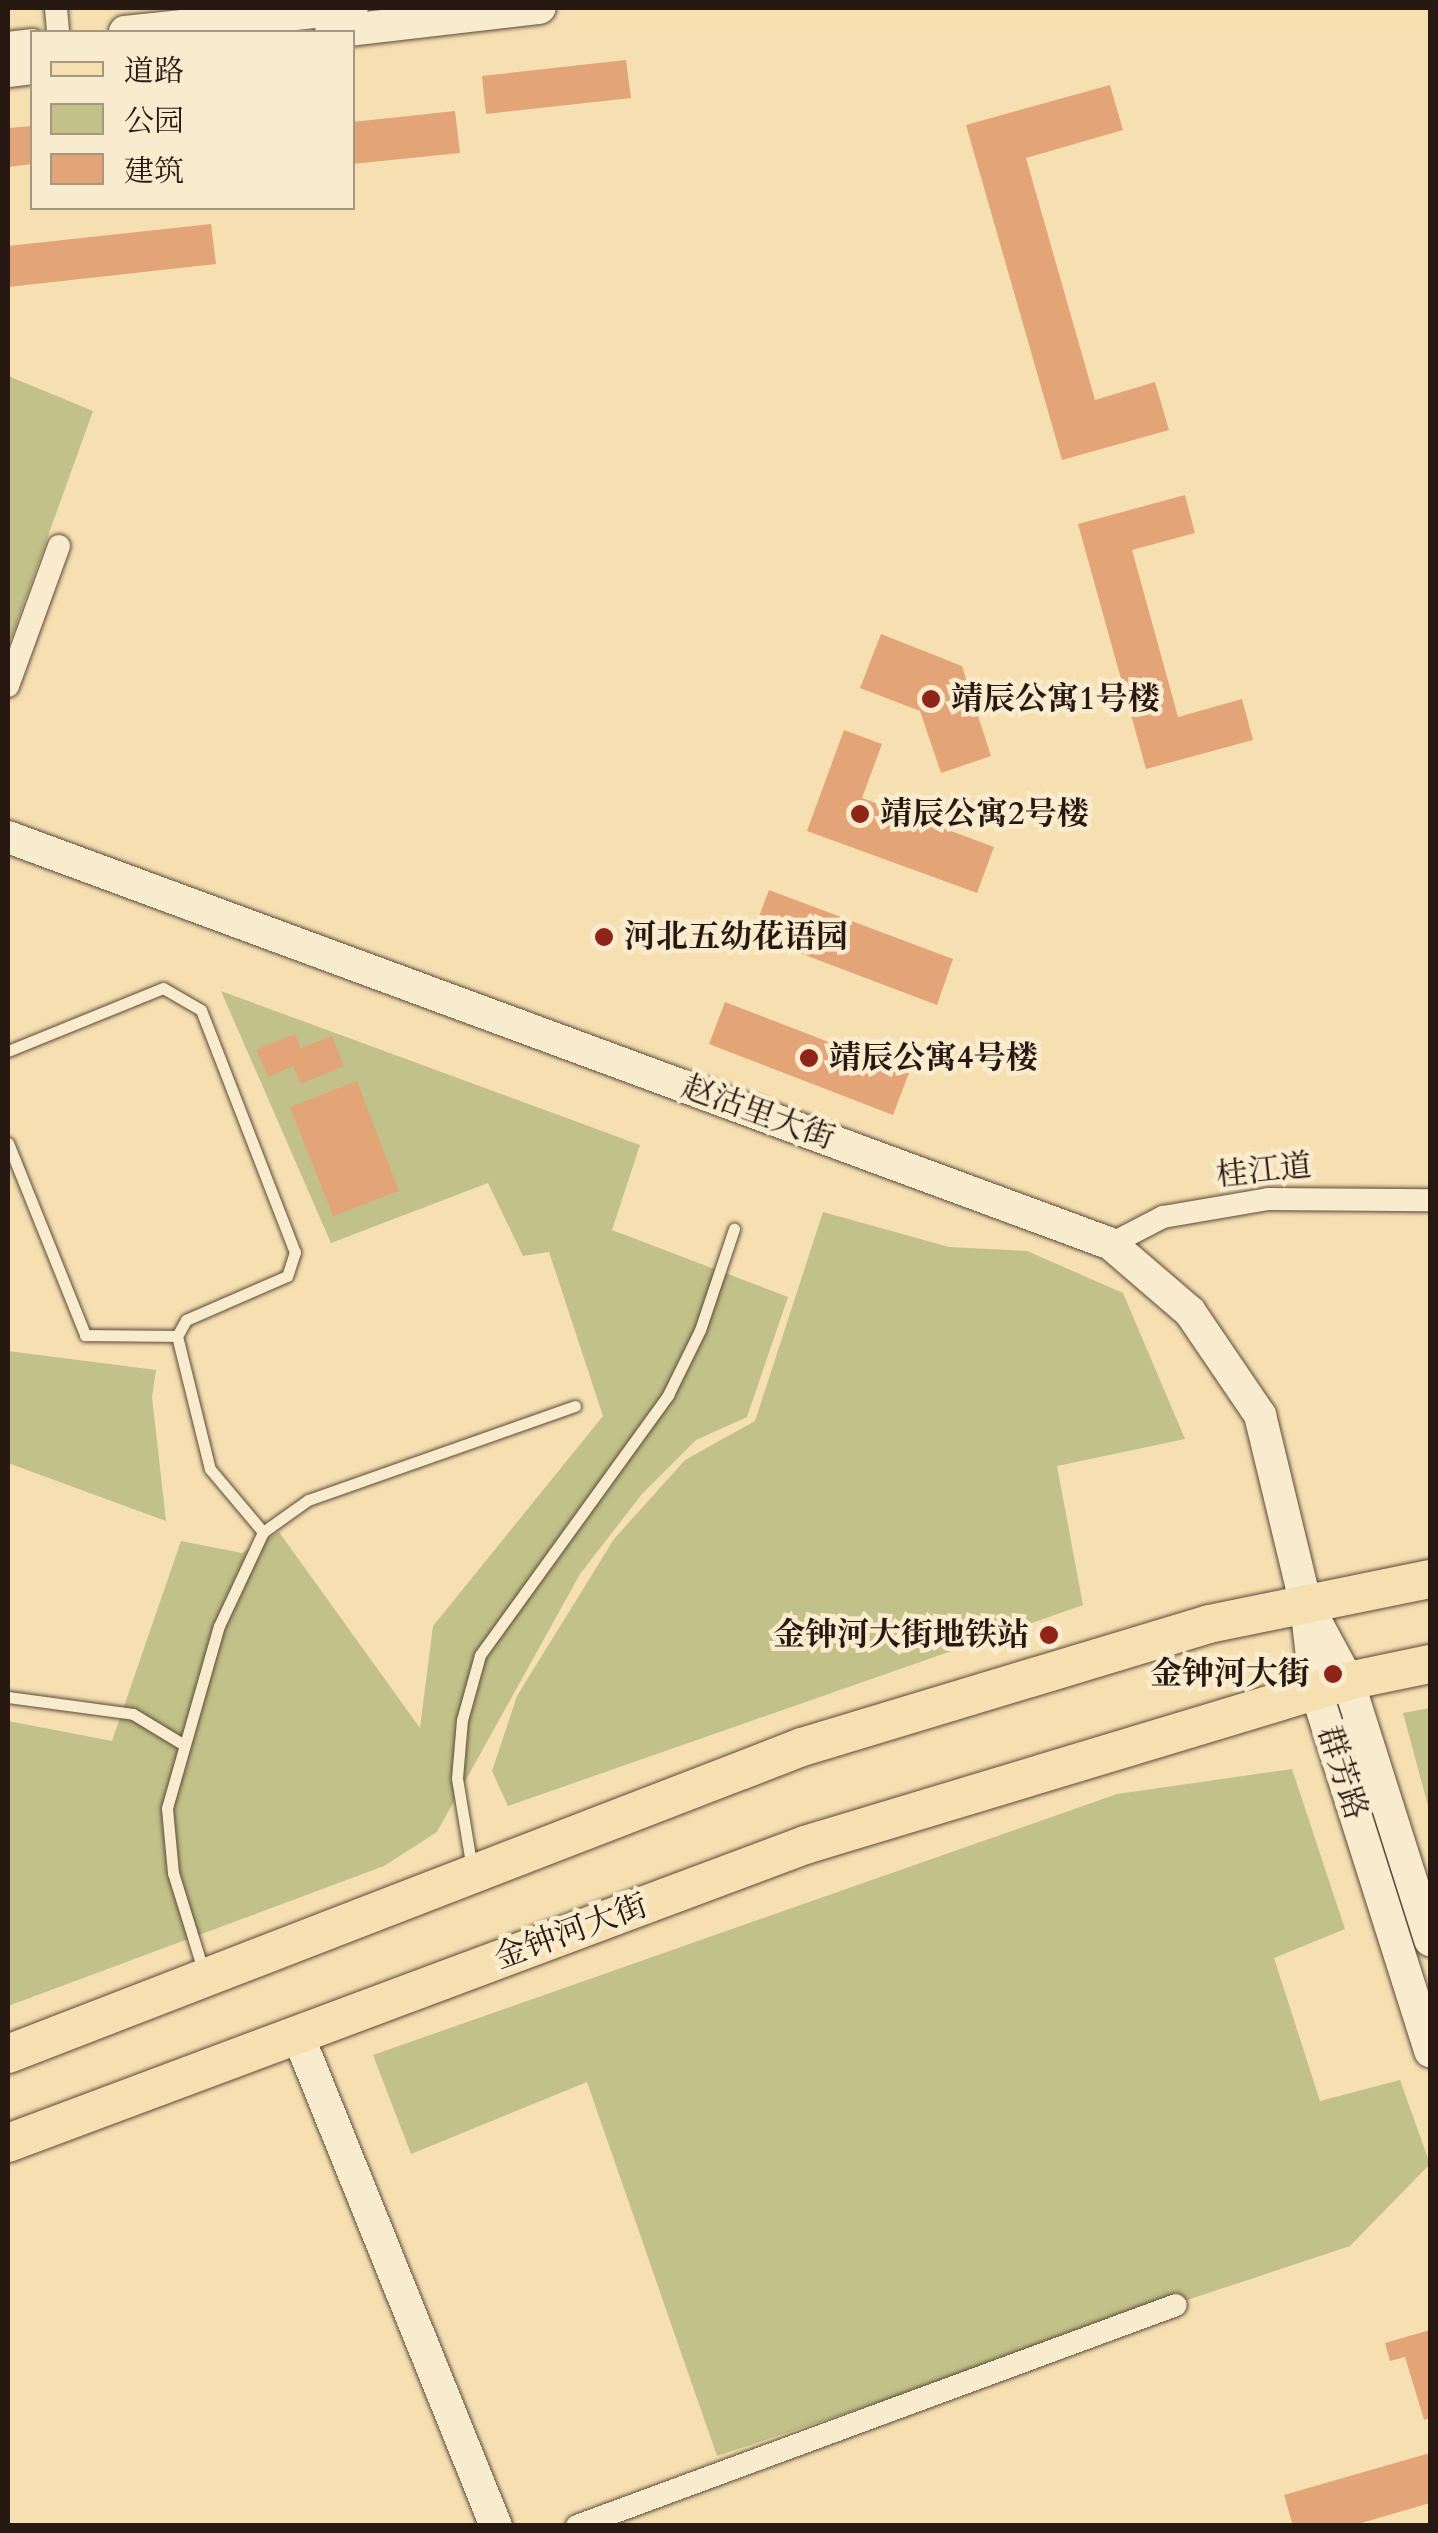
<!DOCTYPE html>
<html>
<head>
<meta charset="utf-8">
<style>
  body { margin:0 }
  #map { position:relative; width:1438px; height:2533px; overflow:hidden; background:#f6e0b2; font-family:Cardo,"Noto Serif SC",serif }
  div>[style] { position:absolute }
  [style*='--x'] { left:calc(var(--x)*1px); top:calc(var(--y)*1px); width:calc(var(--w)*1px); rotate:calc(var(--a)*1deg) }
  .green>* { inset:0; background:#c1c189 }
  .building>* { inset:0; background:#e3a478 }
  .roads { filter:drop-shadow(0 0 2px #5b4a3a) drop-shadow(0 0 2px #5b4a3a) }
  .lane>* { height:11px; margin:-5.5px; padding:0 5.5px; transform-origin:5.5px; border-radius:5.5px; background:#f9ebcd }
  .street>* { height:22px; margin:-11px; padding:0 11px; transform-origin:11px; border-radius:11px; background:#f9ebcd }
  .secondary>* { height:32px; margin:-16px; padding:0 16px; transform-origin:16px; border-radius:16px; background:#f9ebcd }
  .primary>* { height:38px; margin:-19px; padding:0 19px; transform-origin:19px; border-radius:19px; background:#f6e0b2 }
  .dots>* { width:28px; height:28px; translate:-50% -50%; box-sizing:border-box; border:5px solid #f9ebcd; border-radius:50% }
  span { translate:-50% -50%; white-space:nowrap; text-align:center; line-height:1.15; -webkit-text-stroke:9px #f9ebcd; paint-order:stroke }
  .poi-label { font-size:32px; color:#271812; font-weight:700 }
  .left { translate:0 -50%; text-align:left }
  .right { translate:-100% -50%; text-align:right }
  .street-label { font-size:32px; color:#271812 }
  .frame { position:absolute; inset:0; border:10px solid #271812; pointer-events:none }
  .legend { position:absolute; left:30px; top:30px; width:325px; height:180px; box-sizing:border-box; background:#f9ebcd; border:2px solid #a59782; margin:0; padding:12px 18px; list-style:none; font-size:30px; color:#271812 }
  .legend li { display:flex; align-items:center; gap:20px; height:50px }
  .legend b { width:50px; border:2px solid #a59782 }
</style>
</head>
<body>
<div id="map">
  <div class="green">
    <i style="clip-path:polygon(8px 376px,93px 411px,8px 647px)"></i>
    <i style="clip-path:polygon(221px 991px,640px 1145px,612px 1230px,788px 1297px,747px 1417px,696px 1440px,642px 1494px,580px 1574px,437px 1832px,384px 1866px,8px 2006px,8px 1721px,112px 1741px,181px 1541px,242px 1553px,279px 1532px,420px 1728px,433px 1626px,603px 1416px,549px 1252px,523px 1256px,488px 1183px,331px 1243px)"></i>
    <i style="clip-path:polygon(823px 1212px,949px 1247px,1027px 1251px,1123px 1293px,1185px 1439px,1057px 1466px,1083px 1605px,508px 1806px,492px 1771px,517px 1696px,614px 1539px,685px 1460px,755px 1421px)"></i>
    <i style="clip-path:polygon(8px 1351px,156px 1370px,152px 1397px,166px 1521px,8px 1463px)"></i>
    <i style="clip-path:polygon(1430px 1708px,1430px 1813px,1403px 1713px)"></i>
    <i style="clip-path:polygon(1292px 1769px,1345px 1929px,1274px 1958px,1320px 2101px,1400px 2080px,1430px 2164px,1350px 2246px,717px 2456px,587px 2082px,411px 2154px,373px 2055px,1117px 1794px)"></i>
  </div>
  <div class="building">
    <i style="clip-path:polygon(626px 60px,631px 98px,486px 114px,482px 76px)"></i>
    <i style="clip-path:polygon(1110px 85px,1123px 130px,1026px 158px,1095px 400px,1155px 382px,1169px 430px,1062px 460px,966px 125px)"></i>
    <i style="clip-path:polygon(455px 111px,460px 153px,352px 164px,352px 122px)"></i>
    <i style="clip-path:polygon(32px 126px,32px 164px,8px 167px,8px 128px)"></i>
    <i style="clip-path:polygon(211px 224px,216px 264px,8px 287px,8px 246px)"></i>
    <i style="clip-path:polygon(1185px 495px,1195px 533px,1132px 550px,1178px 717px,1242px 699px,1253px 740px,1146px 769px,1078px 524px)"></i>
    <i style="clip-path:polygon(881px 634px,962px 666px,991px 756px,941px 773px,920px 711px,860px 688px)"></i>
    <i style="clip-path:polygon(844px 730px,882px 744px,862px 798px,994px 847px,977px 893px,807px 831px)"></i>
    <i style="clip-path:polygon(769px 890px,953px 959px,937px 1005px,752px 935px)"></i>
    <i style="clip-path:polygon(725px 1002px,909px 1073px,893px 1115px,709px 1044px)"></i>
    <i style="clip-path:polygon(295px 1034px,301px 1048px,332px 1036px,344px 1066px,301px 1084px,293px 1066px,268px 1077px,256px 1050px)"></i>
    <i style="clip-path:polygon(357px 1081px,399px 1191px,333px 1216px,290px 1107px)"></i>
    <i style="clip-path:polygon(1430px 2330px,1430px 2418px,1424px 2420px,1405px 2357px,1390px 2361px,1385px 2343px)"></i>
    <i style="clip-path:polygon(1430px 2453px,1430px 2503px,1351px 2526px,1293px 2526px,1284px 2495px)"></i>
  </div>
  <div class="roads">
    <div class="lane">
      <i style="--x:8;--y:1051;--w:167;--a:-22.1"></i>
      <i style="--x:163;--y:988;--w:44;--a:30.1"></i>
      <i style="--x:201;--y:1010;--w:260;--a:68.8"></i>
      <i style="--x:295;--y:1252;--w:25;--a:108"></i>
      <i style="--x:287;--y:1276;--w:110;--a:156.5"></i>
      <i style="--x:186;--y:1320;--w:18;--a:119"></i>
      <i style="--x:8;--y:1143;--w:207;--a:68.1"></i>
      <i style="--x:85;--y:1335;--w:92;--a:0.6"></i>
      <i style="--x:177;--y:1336;--w:137;--a:76.1"></i>
      <i style="--x:210;--y:1469;--w:82;--a:49.9"></i>
      <i style="--x:8;--y:1697;--w:126;--a:7.7"></i>
      <i style="--x:133;--y:1714;--w:56;--a:31.1"></i>
      <i style="--x:472;--y:1869;--w:92;--a:-99.4"></i>
      <i style="--x:457;--y:1778;--w:58;--a:-85.1"></i>
      <i style="--x:462;--y:1720;--w:67;--a:-74.5"></i>
      <i style="--x:480;--y:1655;--w:321;--a:-54.1"></i>
      <i style="--x:668;--y:1395;--w:72;--a:-63.8"></i>
      <i style="--x:700;--y:1330;--w:107;--a:-71.4"></i>
      <i style="--x:204;--y:1973;--w:105;--a:-107.2"></i>
      <i style="--x:173;--y:1873;--w:65;--a:-95.3"></i>
      <i style="--x:167;--y:1808;--w:189;--a:-74.1"></i>
      <i style="--x:219;--y:1626;--w:104;--a:-64.9"></i>
      <i style="--x:263;--y:1532;--w:55;--a:-35.4"></i>
      <i style="--x:308;--y:1500;--w:283;--a:-19.4"></i>
    </div>
    <div class="street">
      <i style="--x:56;--y:8;--w:24;--a:85"></i>
      <i style="--x:8;--y:686;--w:149;--a:-70"></i>
      <i style="--x:1111;--y:1244;--w:59;--a:-27.4"></i>
      <i style="--x:1163;--y:1217;--w:107;--a:-9.7"></i>
      <i style="--x:1268;--y:1199;--w:162;--a:0.4"></i>
      <i style="--x:577;--y:2526;--w:638;--a:-20.25"></i>
    </div>
    <div class="secondary">
      <i style="--x:125;--y:32;--w:228;--a:-6"></i>
      <i style="--x:331;--y:32;--w:210;--a:-6.6"></i>
      <i style="--x:8;--y:48;--w:24;--a:-7"></i>
      <i style="--x:8;--y:71;--w:24;--a:-7"></i>
      <i style="--x:8;--y:837;--w:1176;--a:20.25"></i>
      <i style="--x:1111;--y:1244;--w:104;--a:40.7"></i>
      <i style="--x:1190;--y:1312;--w:125;--a:55.8"></i>
      <i style="--x:1260;--y:1415;--w:195;--a:76.4"></i>
      <i style="--x:1306;--y:1605;--w:87;--a:83.4"></i>
      <i style="--x:1316;--y:1691;--w:378;--a:72.4"></i>
      <i style="--x:1316;--y:1622;--w:67;--a:61.5"></i>
      <i style="--x:1348;--y:1681;--w:272;--a:72.4"></i>
      <i style="--x:297;--y:2033;--w:532;--a:68.02"></i>
    </div>
    <div class="primary">
      <i style="--x:8;--y:2054;--w:851;--a:-21.14"></i>
      <i style="--x:802;--y:1747;--w:425;--a:-16.8"></i>
      <i style="--x:1209;--y:1624;--w:226;--a:-11.5"></i>
      <i style="--x:8;--y:2143;--w:851;--a:-20.5"></i>
      <i style="--x:805;--y:1845;--w:567;--a:-16.81"></i>
      <i style="--x:1348;--y:1681;--w:84;--a:-11.7"></i>
    </div>
  </div>
  <div class="dots">
    <i style="left:931px;top:699px;background:#8f2418"></i>
    <i style="left:860px;top:814px;background:#8f2418"></i>
    <i style="left:604px;top:937px;background:#8f2418"></i>
    <i style="left:809px;top:1058px;background:#8f2418"></i>
    <i style="left:1049px;top:1635px;background:#8f2418"></i>
    <i style="left:1333px;top:1674px;background:#8f2418"></i>
  </div>
  <div class="poi-label">
    <span class="left" style="left:951px;top:699px">靖辰公寓1号楼</span>
    <span class="left" style="left:880px;top:814px">靖辰公寓2号楼</span>
    <span class="left" style="left:624px;top:937px">河北五幼花语园</span>
    <span class="left" style="left:829px;top:1058px">靖辰公寓4号楼</span>
    <span class="right" style="left:1029px;top:1635px">金钟河大街地铁站</span>
    <span class="right" style="left:1310px;top:1674px">金钟河大街</span>
  </div>
  <div class="street-label">
    <span style="left:758px;top:1113px;rotate:20deg">赵沽里大街</span>
    <span style="left:1264px;top:1171px;rotate:-6deg">桂江道</span>
    <span style="left:1342px;top:1773px;rotate:72deg">群芳路</span>
    <span style="left:571px;top:1932px;rotate:-20deg">金钟河大街</span>
  </div>
  <div class="frame"></div>
  <ul class="legend">
  <li><b style="height:12px;background:#f6e0b2"></b>道路</li>
  <li><b style="height:28px;background:#c1c189"></b>公园</li>
  <li><b style="height:28px;background:#e3a478"></b>建筑</li>
  </ul>
</div>
</body>
</html>
